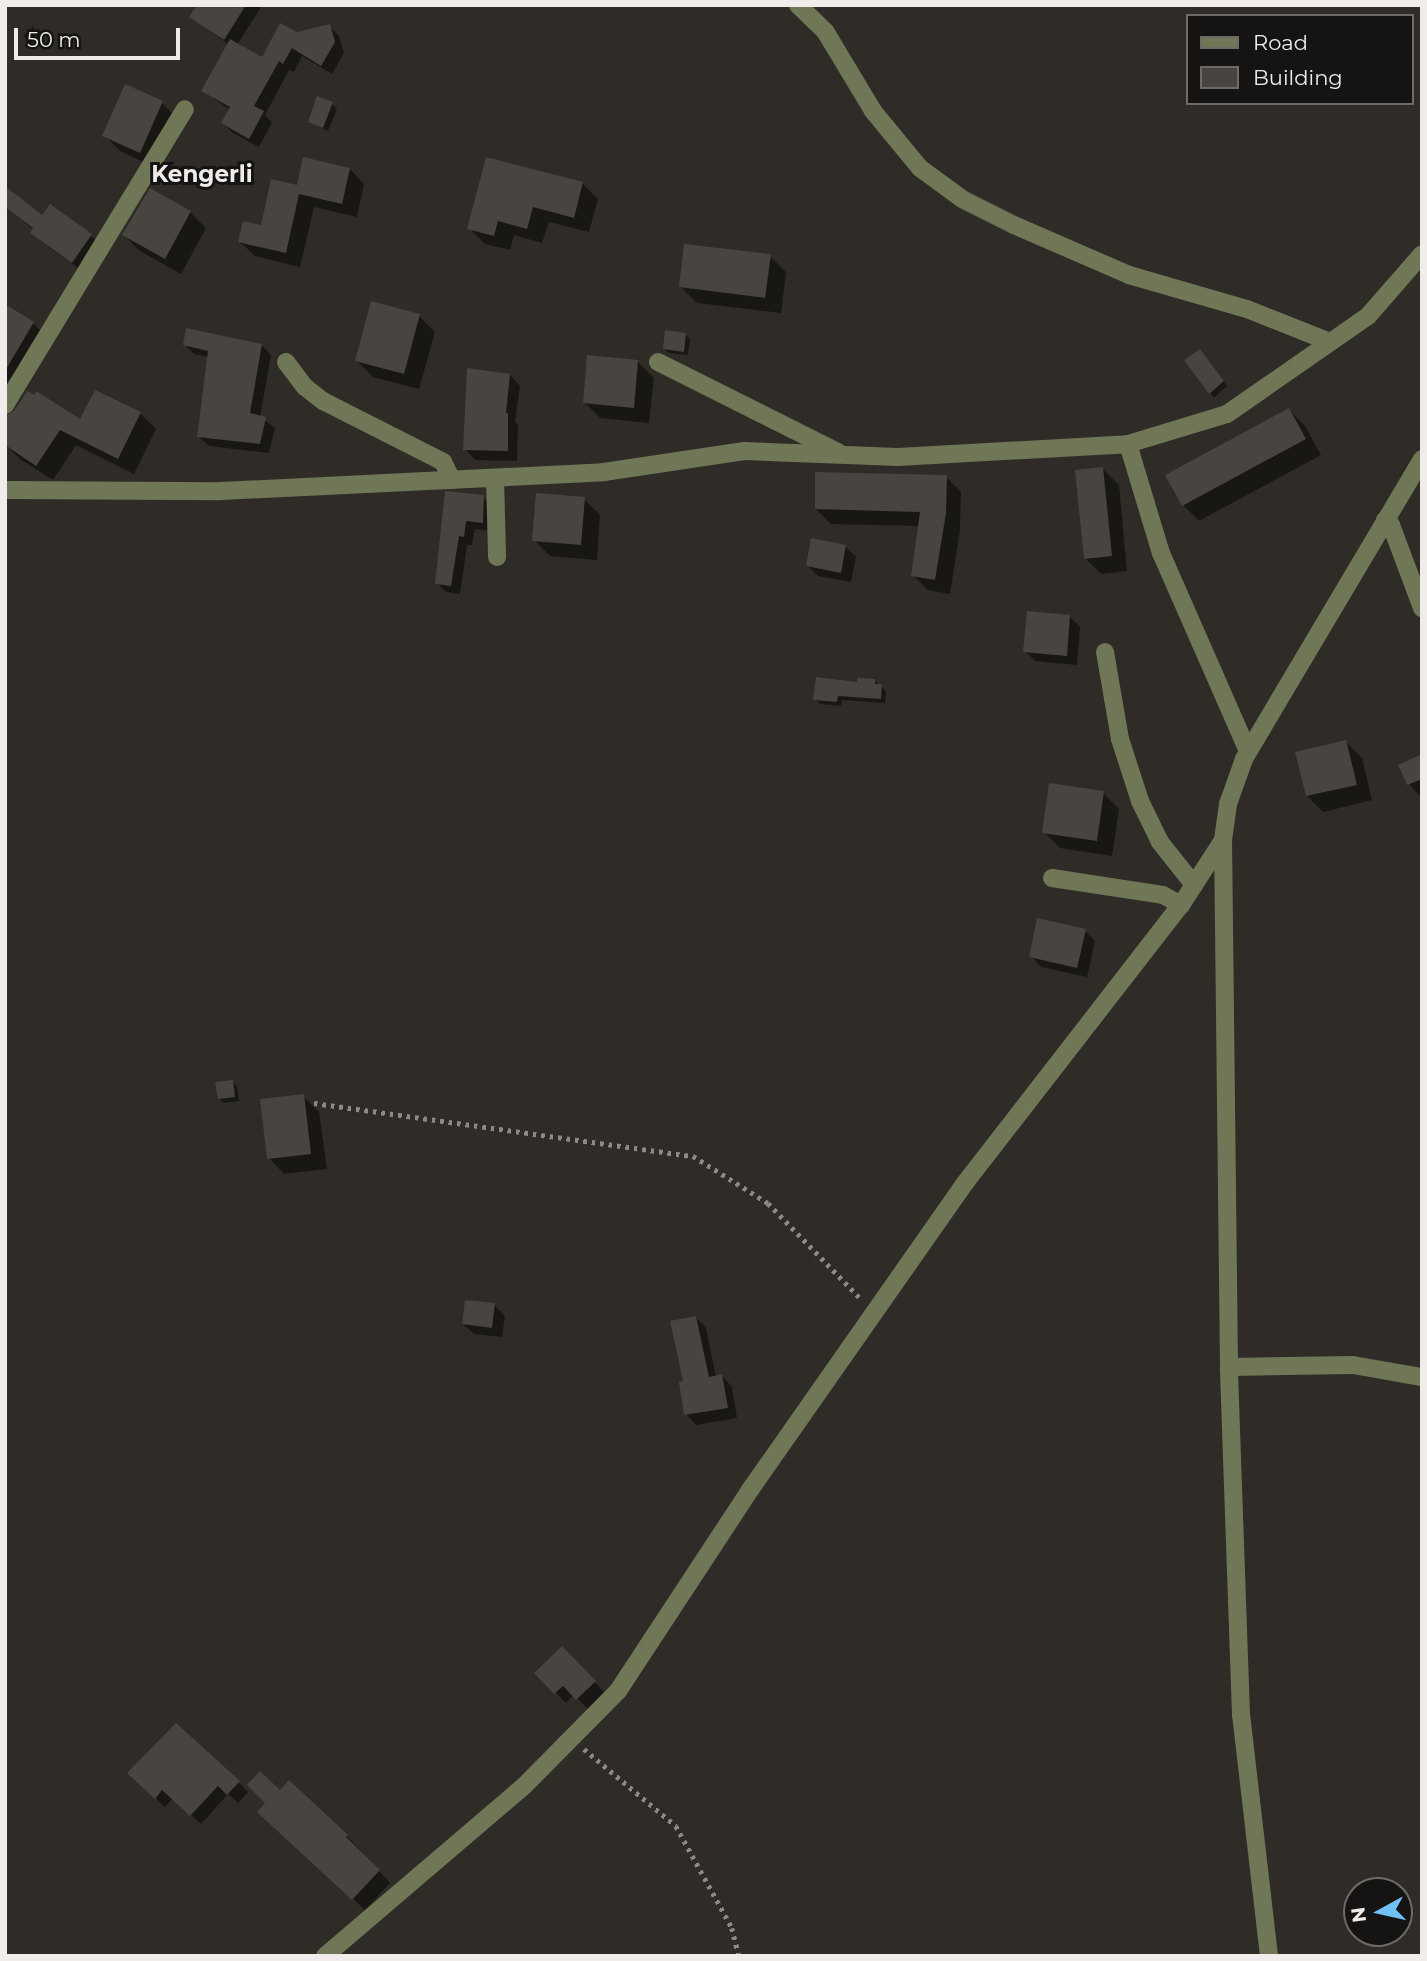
<!DOCTYPE html>
<html>
<head>
<meta charset="utf-8">
<style>
  body { margin:0 }
  #map { position:relative; width:1427px; height:1961px; overflow:hidden; background:#2f2b27; font-family:Montserrat,sans-serif }
  div>[style] { position:absolute }
  [style*='--x'] { left:calc(var(--x)*1px); top:calc(var(--y)*1px); width:calc(var(--w)*1px); rotate:calc(var(--a)*1deg) }
  .shadow>* { inset:0; background:#0007 }
  .building>* { inset:0; background:#484440 }
  .path>* { height:4.5px; margin-top:-2.25px; transform-origin:0; background:repeating-linear-gradient(90deg,#8c8986 0 3.5px,transparent 0 8.5px) }
  .minor>* { height:18px; margin:-9px; padding:0 9px; transform-origin:9px; border-radius:9px; background:#707757 }
  span { translate:-50% -50%; white-space:nowrap; text-align:center; line-height:1.15; -webkit-text-stroke:6px #161412; paint-order:stroke }
  .neighbourhood-label { font-size:23px; color:#efecea; font-weight:700 }
  .frame { position:absolute; inset:0; border:7px solid #efecea; pointer-events:none }
  .legend { position:absolute; left:1186px; top:14px; width:228px; height:91px; box-sizing:border-box; background:#161412; border:2px solid #6d6a68; margin:0; padding:9px 12px; list-style:none; font-size:21px; color:#efecea }
  .legend li { display:flex; align-items:center; gap:14px; height:35px }
  .legend b { width:35px; border:2px solid #6d6a68 }
  .north { position:absolute; left:1343px; top:1877px; width:70px; height:70px; box-sizing:border-box; background:#161412; border:2px solid #6d6a68; border-radius:50%; rotate:262deg; font-size:19px; font-weight:700; line-height:28px; text-align:center; color:#efecea }
  .north::after { content:''; display:block; margin:auto; width:24px; height:32px; background:#71c1f5; clip-path:polygon(50% 0,100% 100%,50% 72%,0 100%) }
  .scale { position:absolute; left:14px; top:28px; width:166px; height:32px; box-sizing:border-box; border:4px solid #efecea; border-top:0; padding-left:9px; font-size:21px; line-height:24px; white-space:nowrap; color:#efecea; -webkit-text-stroke:5px #161412; paint-order:stroke }
</style>
</head>
<body>
<div id="map">
  <div class="shadow">
    <i style="clip-path:polygon(199px 5px,259px 5px,261px 7px,237px 45px,262px 59px,296px 34px,329px 26px,339px 36px,344px 53px,332px 74px,302px 56px,294px 72px,289px 70px,265px 115px,272px 123px,259px 147px,233px 133px,223px 123px,230px 110px,203px 91px,229px 45px,192px 17px)"></i>
    <i style="clip-path:polygon(126px 86px,162px 103px,178px 119px,156px 168px,120px 151px,104px 135px)"></i>
    <i style="clip-path:polygon(332px 104px,337px 109px,328px 131px,310px 122px)"></i>
    <i style="clip-path:polygon(350px 169px,364px 184px,357px 217px,314px 207px,300px 267px,255px 256px,240px 242px,262px 227px,299px 188px)"></i>
    <i style="clip-path:polygon(582px 183px,598px 199px,589px 232px,549px 222px,542px 243px,514px 235px,510px 250px,485px 244px,469px 228px)"></i>
    <i style="clip-path:polygon(5px 188px,42px 218px,91px 236px,100px 245px,82px 271px,42px 242px,32px 232px,34px 230px,5px 207px)"></i>
    <i style="clip-path:polygon(190px 212px,206px 228px,181px 274px,140px 251px,124px 235px)"></i>
    <i style="clip-path:polygon(770px 256px,786px 272px,781px 313px,697px 303px,681px 287px)"></i>
    <i style="clip-path:polygon(5px 306px,33px 323px,48px 338px,17px 390px,22px 395px,13px 408px,5px 403px)"></i>
    <i style="clip-path:polygon(419px 316px,435px 332px,419px 389px,373px 377px,357px 361px)"></i>
    <i style="clip-path:polygon(685px 334px,690px 339px,688px 355px,669px 353px,664px 349px)"></i>
    <i style="clip-path:polygon(185px 345px,262px 345px,271px 355px,260px 417px,275px 428px,269px 453px,209px 446px,199px 437px,209px 357px,194px 354px)"></i>
    <i style="clip-path:polygon(1205px 356px,1227px 386px,1214px 398px,1210px 393px)"></i>
    <i style="clip-path:polygon(638px 362px,654px 378px,649px 423px,600px 418px,584px 402px)"></i>
    <i style="clip-path:polygon(510px 375px,520px 386px,515px 422px,518px 425px,517px 461px,475px 460px,465px 449px)"></i>
    <i style="clip-path:polygon(1289px 410px,1305px 426px,1321px 455px,1199px 521px,1183px 505px)"></i>
    <i style="clip-path:polygon(140px 413px,156px 429px,134px 474px,76px 445px,53px 480px,20px 459px,5px 444px,81px 422px)"></i>
    <i style="clip-path:polygon(1103px 469px,1119px 485px,1127px 571px,1101px 574px,1085px 558px)"></i>
    <i style="clip-path:polygon(946px 477px,961px 492px,960px 529px,950px 594px,928px 590px,913px 575px,920px 526px,831px 524px,816px 509px)"></i>
    <i style="clip-path:polygon(446px 493px,483px 497px,492px 506px,492px 531px,475px 529px,472px 545px,467px 545px,460px 594px,446px 592px,437px 583px)"></i>
    <i style="clip-path:polygon(584px 499px,600px 515px,597px 560px,550px 556px,534px 540px)"></i>
    <i style="clip-path:polygon(845px 546px,856px 557px,851px 582px,818px 576px,808px 566px)"></i>
    <i style="clip-path:polygon(1070px 617px,1080px 627px,1077px 665px,1035px 661px,1025px 651px)"></i>
    <i style="clip-path:polygon(874px 680px,886px 691px,885px 703px,842px 700px,841px 706px,820px 704px,815px 699px)"></i>
    <i style="clip-path:polygon(1346px 742px,1362px 758px,1372px 800px,1323px 812px,1307px 796px)"></i>
    <i style="clip-path:polygon(1422px 756px,1422px 794px,1419px 795px,1409px 784px,1400px 765px)"></i>
    <i style="clip-path:polygon(1103px 793px,1119px 809px,1112px 856px,1060px 848px,1044px 832px)"></i>
    <i style="clip-path:polygon(1085px 931px,1095px 941px,1087px 977px,1041px 967px,1031px 956px)"></i>
    <i style="clip-path:polygon(232px 1082px,237px 1086px,239px 1101px,224px 1103px,219px 1098px)"></i>
    <i style="clip-path:polygon(303px 1096px,319px 1112px,327px 1169px,284px 1174px,269px 1158px)"></i>
    <i style="clip-path:polygon(494px 1305px,505px 1316px,502px 1337px,474px 1334px,463px 1324px)"></i>
    <i style="clip-path:polygon(696px 1317px,706px 1328px,716px 1377px,722px 1376px,732px 1387px,737px 1418px,696px 1425px,686px 1414px,685px 1383px)"></i>
    <i style="clip-path:polygon(562px 1648px,605px 1693px,588px 1709px,574px 1695px,566px 1703px,537px 1673px)"></i>
    <i style="clip-path:polygon(130px 1773px,238px 1782px,248px 1792px,238px 1803px,228px 1794px,201px 1824px,173px 1798px,165px 1807px)"></i>
    <i style="clip-path:polygon(289px 1783px,347px 1836px,390px 1883px,365px 1910px,271px 1824px,268px 1804px)"></i>
  </div>
  <div class="building">
    <i style="clip-path:polygon(197px 5px,246px 5px,224px 40px,189px 17px)"></i>
    <i style="clip-path:polygon(280px 23px,297px 32px,330px 24px,335px 42px,321px 66px,292px 48px,283px 64px,279px 61px,254px 106px,264px 111px,249px 139px,221px 123px,230px 107px,201px 91px,230px 39px,262px 57px)"></i>
    <i style="clip-path:polygon(125px 84px,163px 101px,140px 153px,102px 136px)"></i>
    <i style="clip-path:polygon(317px 96px,333px 102px,323px 128px,308px 122px)"></i>
    <i style="clip-path:polygon(303px 157px,350px 168px,342px 204px,299px 194px,286px 253px,238px 242px,243px 221px,261px 225px,271px 179px,297px 185px)"></i>
    <i style="clip-path:polygon(486px 157px,583px 182px,574px 218px,533px 207px,527px 229px,498px 221px,494px 236px,467px 229px)"></i>
    <i style="clip-path:polygon(5px 186px,42px 215px,50px 204px,92px 234px,72px 263px,30px 233px,33px 228px,5px 207px)"></i>
    <i style="clip-path:polygon(150px 188px,191px 211px,165px 259px,122px 235px)"></i>
    <i style="clip-path:polygon(684px 244px,771px 254px,765px 298px,679px 287px)"></i>
    <i style="clip-path:polygon(371px 301px,420px 314px,404px 374px,355px 361px)"></i>
    <i style="clip-path:polygon(5px 304px,34px 322px,5px 371px)"></i>
    <i style="clip-path:polygon(186px 328px,262px 344px,250px 413px,266px 417px,260px 444px,197px 437px,208px 351px,183px 345px)"></i>
    <i style="clip-path:polygon(665px 330px,686px 333px,684px 352px,663px 349px)"></i>
    <i style="clip-path:polygon(1200px 349px,1224px 381px,1209px 394px,1184px 360px)"></i>
    <i style="clip-path:polygon(587px 355px,638px 360px,634px 408px,583px 403px)"></i>
    <i style="clip-path:polygon(467px 368px,510px 374px,506px 413px,508px 413px,508px 451px,463px 450px)"></i>
    <i style="clip-path:polygon(95px 390px,141px 412px,118px 459px,60px 430px,36px 466px,5px 445px,5px 416px,14px 411px,27px 391px,34px 395px,36px 391px,80px 419px)"></i>
    <i style="clip-path:polygon(1289px 408px,1306px 439px,1182px 506px,1165px 475px)"></i>
    <i style="clip-path:polygon(1103px 467px,1112px 556px,1084px 559px,1075px 470px)"></i>
    <i style="clip-path:polygon(815px 472px,947px 475px,946px 513px,935px 580px,911px 576px,920px 512px,815px 509px)"></i>
    <i style="clip-path:polygon(445px 491px,484px 495px,483px 523px,466px 521px,464px 537px,459px 536px,451px 586px,435px 584px)"></i>
    <i style="clip-path:polygon(536px 493px,585px 497px,581px 545px,532px 541px)"></i>
    <i style="clip-path:polygon(811px 538px,846px 545px,841px 573px,806px 566px)"></i>
    <i style="clip-path:polygon(1027px 611px,1070px 615px,1067px 656px,1023px 652px)"></i>
    <i style="clip-path:polygon(816px 677px,857px 682px,857px 678px,875px 679px,875px 684px,882px 684px,881px 699px,838px 696px,837px 702px,813px 700px)"></i>
    <i style="clip-path:polygon(1346px 740px,1357px 785px,1306px 796px,1295px 752px)"></i>
    <i style="clip-path:polygon(1422px 754px,1422px 779px,1407px 785px,1398px 765px)"></i>
    <i style="clip-path:polygon(1049px 783px,1104px 791px,1097px 841px,1042px 833px)"></i>
    <i style="clip-path:polygon(1037px 918px,1086px 929px,1077px 968px,1029px 957px)"></i>
    <i style="clip-path:polygon(233px 1080px,235px 1097px,218px 1099px,215px 1082px)"></i>
    <i style="clip-path:polygon(304px 1094px,311px 1154px,267px 1159px,260px 1099px)"></i>
    <i style="clip-path:polygon(465px 1300px,495px 1303px,492px 1328px,462px 1324px)"></i>
    <i style="clip-path:polygon(696px 1316px,709px 1377px,722px 1374px,728px 1408px,684px 1415px,679px 1382px,683px 1381px,670px 1321px)"></i>
    <i style="clip-path:polygon(562px 1646px,596px 1681px,576px 1700px,563px 1686px,554px 1694px,534px 1673px)"></i>
    <i style="clip-path:polygon(176px 1723px,240px 1781px,227px 1795px,218px 1786px,190px 1816px,162px 1790px,155px 1799px,127px 1773px)"></i>
    <i style="clip-path:polygon(260px 1771px,280px 1790px,289px 1780px,348px 1835px,346px 1837px,380px 1870px,352px 1900px,257px 1812px,265px 1803px,247px 1785px)"></i>
  </div>
  <div class="path">
    <i style="--x:314;--y:1103;--w:383;--a:8"></i>
    <i style="--x:693;--y:1156;--w:89;--a:32.1"></i>
    <i style="--x:768;--y:1203;--w:135;--a:45.9"></i>
    <i style="--x:584;--y:1749;--w:120;--a:39.9"></i>
    <i style="--x:676;--y:1826;--w:116;--a:61.2"></i>
    <i style="--x:732;--y:1928;--w:29;--a:76"></i>
  </div>
  <div class="minor">
    <i style="--x:798;--y:5;--w:37;--a:44"></i>
    <i style="--x:825;--y:31;--w:93;--a:59"></i>
    <i style="--x:873;--y:111;--w:74;--a:50.5"></i>
    <i style="--x:920;--y:168;--w:52;--a:36.4"></i>
    <i style="--x:962;--y:199;--w:58;--a:26.6"></i>
    <i style="--x:1014;--y:225;--w:125;--a:23.5"></i>
    <i style="--x:1129;--y:275;--w:123;--a:16.1"></i>
    <i style="--x:1247;--y:309;--w:89;--a:21.7"></i>
    <i style="--x:286;--y:362;--w:31;--a:53"></i>
    <i style="--x:305;--y:387;--w:23;--a:38"></i>
    <i style="--x:323;--y:401;--w:135;--a:26.9"></i>
    <i style="--x:443;--y:462;--w:20;--a:63"></i>
    <i style="--x:658;--y:362;--w:201;--a:26.6"></i>
    <i style="--x:5;--y:405;--w:346;--a:-58.7"></i>
    <i style="--x:1128;--y:444;--w:114;--a:73.2"></i>
    <i style="--x:1161;--y:553;--w:216;--a:66.3"></i>
    <i style="--x:495;--y:478;--w:79;--a:88.5"></i>
    <i style="--x:5;--y:490;--w:216;--a:0.3"></i>
    <i style="--x:221;--y:491;--w:383;--a:-2.8"></i>
    <i style="--x:604;--y:472;--w:142;--a:-8.5"></i>
    <i style="--x:744;--y:451;--w:154;--a:2.2"></i>
    <i style="--x:898;--y:457;--w:230;--a:-3.2"></i>
    <i style="--x:1128;--y:444;--w:103;--a:-16.9"></i>
    <i style="--x:1227;--y:414;--w:172;--a:-34.8"></i>
    <i style="--x:1368;--y:316;--w:82;--a:-48.9"></i>
    <i style="--x:1385;--y:520;--w:8;--a:40"></i>
    <i style="--x:1391;--y:525;--w:89;--a:69.5"></i>
    <i style="--x:1105;--y:652;--w:88;--a:80.2"></i>
    <i style="--x:1120;--y:739;--w:65;--a:72.1"></i>
    <i style="--x:1140;--y:801;--w:46;--a:64"></i>
    <i style="--x:1160;--y:842;--w:55;--a:51.7"></i>
    <i style="--x:1052;--y:878;--w:112;--a:8.7"></i>
    <i style="--x:1163;--y:895;--w:21;--a:29"></i>
    <i style="--x:1229;--y:1367;--w:124;--a:-0.9"></i>
    <i style="--x:1353;--y:1365;--w:70;--a:9.9"></i>
    <i style="--x:325;--y:1956;--w:263;--a:-40.5"></i>
    <i style="--x:525;--y:1785;--w:132;--a:-45.3"></i>
    <i style="--x:618;--y:1691;--w:240;--a:-56.7"></i>
    <i style="--x:750;--y:1490;--w:375;--a:-55"></i>
    <i style="--x:965;--y:1183;--w:352;--a:-52.2"></i>
    <i style="--x:1181;--y:905;--w:77;--a:-57.1"></i>
    <i style="--x:1269;--y:1956;--w:243;--a:-96.6"></i>
    <i style="--x:1241;--y:1715;--w:348;--a:-92"></i>
    <i style="--x:1229;--y:1367;--w:527;--a:-90.65"></i>
    <i style="--x:1223;--y:840;--w:36;--a:-82"></i>
    <i style="--x:1228;--y:804;--w:48;--a:-70.4"></i>
    <i style="--x:1244;--y:759;--w:349;--a:-59.3"></i>
  </div>
  <div class="neighbourhood-label">
    <span style="left:202px;top:174px">Kengerli</span>
  </div>
  <div class="frame"></div>
  <ul class="legend">
  <li><b style="height:9px;background:#707757"></b>Road</li>
  <li><b style="height:19px;background:#484440"></b>Building</li>
  </ul>
  <div class="north">N</div>
  <div class="scale">50 m</div>
</div>
</body>
</html>
